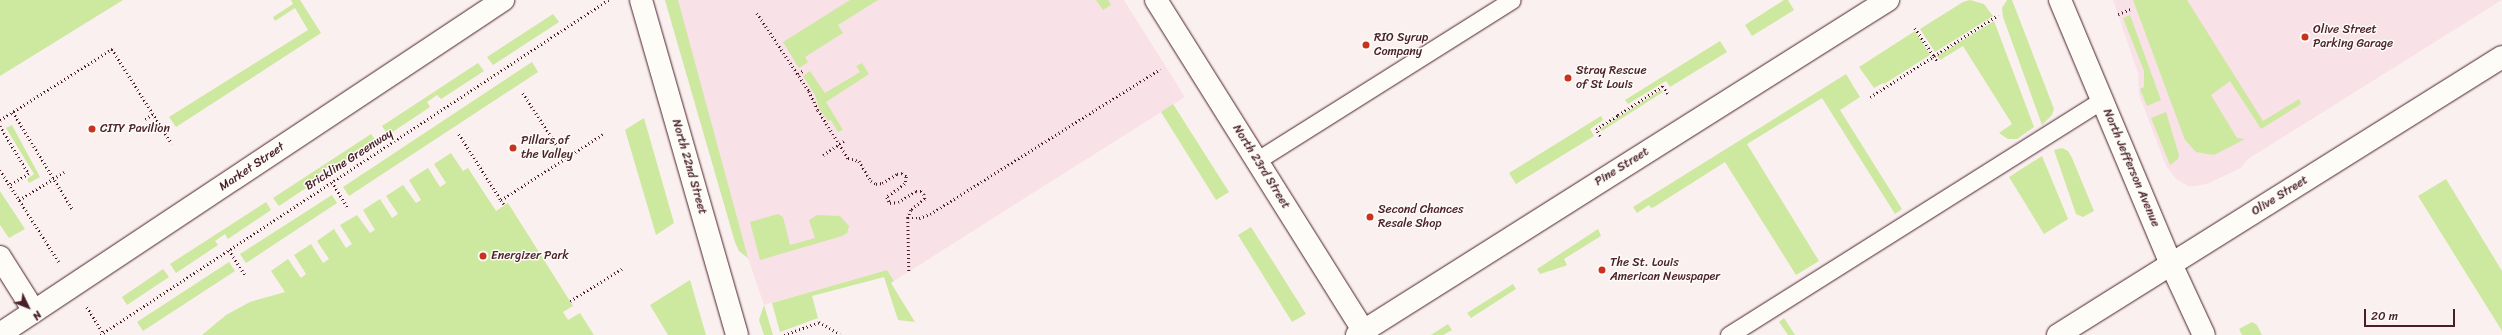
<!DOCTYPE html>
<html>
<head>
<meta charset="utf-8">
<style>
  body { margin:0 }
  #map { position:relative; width:2502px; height:335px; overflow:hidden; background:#fbf0f0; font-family:Sriracha,sans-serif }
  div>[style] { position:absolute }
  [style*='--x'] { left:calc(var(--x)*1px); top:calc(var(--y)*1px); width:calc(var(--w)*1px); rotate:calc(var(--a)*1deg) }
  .built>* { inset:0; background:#f9e1e8 }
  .green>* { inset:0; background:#cde89f }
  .path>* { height:2.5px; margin-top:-1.25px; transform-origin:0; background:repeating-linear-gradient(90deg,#4a1f2b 0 1px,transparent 0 4px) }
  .roads { filter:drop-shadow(0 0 1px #4a1f2b) drop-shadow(0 0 1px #4a1f2b) }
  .lane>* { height:17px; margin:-8.5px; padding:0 8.5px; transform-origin:8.5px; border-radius:8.5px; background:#fdfcf7 }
  .street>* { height:22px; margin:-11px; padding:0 11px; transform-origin:11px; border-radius:11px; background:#fdfcf7 }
  .secondary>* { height:22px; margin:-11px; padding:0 11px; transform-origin:11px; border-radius:11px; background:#fdfcf7 }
  .primary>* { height:22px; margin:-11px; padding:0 11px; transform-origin:11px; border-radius:11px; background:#fdfcf7 }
  .dots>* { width:11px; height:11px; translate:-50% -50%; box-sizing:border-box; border:2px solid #fdfcf7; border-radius:50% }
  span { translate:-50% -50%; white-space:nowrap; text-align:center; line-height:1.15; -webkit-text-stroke:3px #fdfcf7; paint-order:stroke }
  .poi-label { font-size:12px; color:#4a1f2b }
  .left { translate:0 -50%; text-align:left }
  .street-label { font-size:12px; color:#4a1f2b }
  .north { position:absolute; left:8px; top:287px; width:40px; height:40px; -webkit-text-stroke:3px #fdfcf7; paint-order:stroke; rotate:133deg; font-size:11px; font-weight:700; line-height:16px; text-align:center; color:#4a1f2b }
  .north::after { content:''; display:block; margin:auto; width:14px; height:18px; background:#4a1f2b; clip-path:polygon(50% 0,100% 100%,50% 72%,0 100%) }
  .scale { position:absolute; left:2364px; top:309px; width:91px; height:18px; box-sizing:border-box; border:2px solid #4a1f2b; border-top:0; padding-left:5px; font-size:12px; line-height:14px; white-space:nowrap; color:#4a1f2b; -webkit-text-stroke:3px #fdfcf7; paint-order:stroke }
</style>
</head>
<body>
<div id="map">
  <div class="built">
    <i style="clip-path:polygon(665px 0,1124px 0,1185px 97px,894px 281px,887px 270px,764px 305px,748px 258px,739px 251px,735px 242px)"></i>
    <i style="clip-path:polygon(2113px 0,2502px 0,2248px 159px,2241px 168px,2207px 184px,2196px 186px,2188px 186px,2176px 179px,2166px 166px,2139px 95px,2138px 73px)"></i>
  </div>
  <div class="green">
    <i style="clip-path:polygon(0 0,123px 0,0 76px)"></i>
    <i style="clip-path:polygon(291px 0,300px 0,321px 33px,176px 127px,169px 117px,308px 30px,295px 8px,275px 21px,273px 17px,293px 4px)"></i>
    <i style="clip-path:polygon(665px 0,678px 0,748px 258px,739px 251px,735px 242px)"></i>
    <i style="clip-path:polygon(850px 0,878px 0,838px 25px,843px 33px,805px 57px,808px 62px,799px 68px,783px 42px)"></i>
    <i style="clip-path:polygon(1096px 0,1108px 0,1111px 5px,1103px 10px)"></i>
    <i style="clip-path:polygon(1784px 0,1788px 0,1794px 10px,1752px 36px,1745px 25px)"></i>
    <i style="clip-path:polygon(1970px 0,1984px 4px,1993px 16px,1935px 52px,1920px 29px,1963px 2px)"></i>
    <i style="clip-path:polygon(2007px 0,2012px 0,2054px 109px,2052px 115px,2042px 125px,2003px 17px,2002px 8px)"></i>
    <i style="clip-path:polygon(2133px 0,2187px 0,2263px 121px,2299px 99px,2301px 104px,2261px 129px,2230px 81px,2211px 95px,2237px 138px,2245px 139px,2214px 155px,2196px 152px,2185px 140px)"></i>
    <i style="clip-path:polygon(553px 14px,559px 22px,493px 65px,487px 57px)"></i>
    <i style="clip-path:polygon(2130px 15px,2161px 100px,2147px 106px,2140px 89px,2144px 87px,2144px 71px,2123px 18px)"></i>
    <i style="clip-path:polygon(1994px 21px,2034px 127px,2017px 139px,2008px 139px,1999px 133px,2012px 124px,1963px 46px,1940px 60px,1937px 56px)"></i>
    <i style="clip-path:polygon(1915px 31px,1930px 55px,1884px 84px,1883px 83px,1874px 88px,1859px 67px)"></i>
    <i style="clip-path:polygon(1720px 41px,1727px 52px,1670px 87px,1666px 81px,1628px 104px,1625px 100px)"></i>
    <i style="clip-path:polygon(532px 62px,538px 72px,349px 196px,343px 187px)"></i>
    <i style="clip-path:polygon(478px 63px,484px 71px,441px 99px,437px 95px,427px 102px,430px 107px,388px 135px,382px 126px)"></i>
    <i style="clip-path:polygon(862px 63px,869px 74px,826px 102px,843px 130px,838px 132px,831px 120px,828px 121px,819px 108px,815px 95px,803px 76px,810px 71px,825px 93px,860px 72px,856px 66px)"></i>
    <i style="clip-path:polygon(1846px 74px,1860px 97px,1840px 110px,1902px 209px,1895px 214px,1822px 98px,1747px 144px,1819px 261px,1796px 275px,1725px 162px,1654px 207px,1651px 208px,1649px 205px,1637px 213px,1633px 207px)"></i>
    <i style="clip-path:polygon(1661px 90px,1663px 92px,1602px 131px,1600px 129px)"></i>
    <i style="clip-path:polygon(1173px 104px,1229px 192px,1216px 200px,1161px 112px)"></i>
    <i style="clip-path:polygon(2166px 112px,2179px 155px,2178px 159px,2170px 165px,2151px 118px)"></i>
    <i style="clip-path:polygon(1601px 116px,1603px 120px,1590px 129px,1594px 136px,1516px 184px,1509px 173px)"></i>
    <i style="clip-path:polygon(644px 118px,674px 223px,656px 235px,625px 130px)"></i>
    <i style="clip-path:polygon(12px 125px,40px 177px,29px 183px,27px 179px,34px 174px,6px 128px)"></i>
    <i style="clip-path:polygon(371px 134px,376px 141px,331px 171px,328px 167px,318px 174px,321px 178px,279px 206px,273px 198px)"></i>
    <i style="clip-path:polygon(2062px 148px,2068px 151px,2072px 158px,2094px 211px,2083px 217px,2076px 214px,2054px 150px)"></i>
    <i style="clip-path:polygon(451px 153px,463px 171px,468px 168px,496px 211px,508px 203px,573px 306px,563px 312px,568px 320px,580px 313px,594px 335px,202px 335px,226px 315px,250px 302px,285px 292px,271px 271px,288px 259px,301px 278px,306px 274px,294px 255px,311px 244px,323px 263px,329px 259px,317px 241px,334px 229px,346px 248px,352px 244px,340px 225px,357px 215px,370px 233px,375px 230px,363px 210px,380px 199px,392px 218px,398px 214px,386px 196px,403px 185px,416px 203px,421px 200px,409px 180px,428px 168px,440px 187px,446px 183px,434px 164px)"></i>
    <i style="clip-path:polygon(2042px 156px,2068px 219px,2044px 234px,2009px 177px)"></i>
    <i style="clip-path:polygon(2446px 179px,2502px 271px,2502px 331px,2418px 196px)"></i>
    <i style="clip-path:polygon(0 191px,25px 229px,9px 238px,0 225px)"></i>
    <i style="clip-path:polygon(332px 195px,337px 203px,246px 263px,240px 254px)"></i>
    <i style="clip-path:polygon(266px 202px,271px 210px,228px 239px,225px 234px,215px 241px,218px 245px,176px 273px,170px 264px)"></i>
    <i style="clip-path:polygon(778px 214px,783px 217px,790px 245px,815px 238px,809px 220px,817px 215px,840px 216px,849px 226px,847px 233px,842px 236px,760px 260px,750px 222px)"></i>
    <i style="clip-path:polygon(1251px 227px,1306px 314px,1292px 322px,1238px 235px)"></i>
    <i style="clip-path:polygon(1598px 229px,1601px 236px,1564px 259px,1567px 265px,1565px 266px,1540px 274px,1537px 269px)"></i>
    <i style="clip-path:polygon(229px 262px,235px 271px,143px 331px,137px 322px)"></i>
    <i style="clip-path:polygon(163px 269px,169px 277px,127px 305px,122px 297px)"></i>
    <i style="clip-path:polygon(887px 270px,894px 281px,891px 283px,915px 322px,898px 320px,884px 277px,812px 296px,818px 318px,780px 332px,772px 303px)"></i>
    <i style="clip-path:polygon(690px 280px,706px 335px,668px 335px,650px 305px)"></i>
    <i style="clip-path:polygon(1513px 284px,1516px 289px,1471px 318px,1467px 313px)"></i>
    <i style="clip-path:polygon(764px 305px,773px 335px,764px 335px,759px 320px)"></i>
    <i style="clip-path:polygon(1784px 318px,1795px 335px,1788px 335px,1779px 322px)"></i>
    <i style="clip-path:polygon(2252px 322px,2257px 325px,2262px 335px,2242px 335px,2239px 329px)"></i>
    <i style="clip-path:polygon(1448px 324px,1452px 330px,1443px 335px,1431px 335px)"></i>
  </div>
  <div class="path">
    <i style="--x:757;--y:13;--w:94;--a:56.3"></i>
    <i style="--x:809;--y:91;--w:21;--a:65"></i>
    <i style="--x:818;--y:110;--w:57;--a:58"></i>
    <i style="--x:848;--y:158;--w:11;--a:15"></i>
    <i style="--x:859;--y:161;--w:23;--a:59"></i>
    <i style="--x:871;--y:181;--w:6;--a:31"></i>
    <i style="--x:876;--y:184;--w:6;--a:-9"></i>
    <i style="--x:882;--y:183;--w:17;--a:-31"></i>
    <i style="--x:897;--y:174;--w:5;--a:-11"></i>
    <i style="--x:902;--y:173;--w:6;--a:39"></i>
    <i style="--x:907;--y:177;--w:7;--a:106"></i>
    <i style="--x:905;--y:184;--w:22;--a:144"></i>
    <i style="--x:887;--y:197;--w:7;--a:63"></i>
    <i style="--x:890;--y:203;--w:8;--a:-7"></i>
    <i style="--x:898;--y:202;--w:21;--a:-31"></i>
    <i style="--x:916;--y:191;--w:5;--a:0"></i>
    <i style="--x:921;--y:191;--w:4;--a:45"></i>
    <i style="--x:924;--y:194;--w:5;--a:79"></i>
    <i style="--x:925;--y:199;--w:18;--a:142"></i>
    <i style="--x:911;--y:210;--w:9;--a:111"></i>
    <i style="--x:908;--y:218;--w:53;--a:88.9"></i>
    <i style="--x:2118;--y:14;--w:14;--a:-21"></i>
    <i style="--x:1915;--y:28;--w:34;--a:56"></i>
    <i style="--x:1934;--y:56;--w:76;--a:-32.6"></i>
    <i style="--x:798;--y:74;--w:7;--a:-34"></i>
    <i style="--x:523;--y:93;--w:77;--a:57.1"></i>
    <i style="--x:1870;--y:97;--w:76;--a:-32.6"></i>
    <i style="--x:1934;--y:56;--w:6;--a:59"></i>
    <i style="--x:13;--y:112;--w:115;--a:58.5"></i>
    <i style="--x:1618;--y:115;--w:54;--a:-32.8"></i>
    <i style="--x:1663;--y:86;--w:9;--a:58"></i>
    <i style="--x:145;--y:119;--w:9;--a:-32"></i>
    <i style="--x:0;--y:120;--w:133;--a:-32.4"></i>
    <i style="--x:112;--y:49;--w:112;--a:57.7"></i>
    <i style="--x:0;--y:126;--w:56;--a:58.9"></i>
    <i style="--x:29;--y:174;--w:22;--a:150"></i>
    <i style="--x:459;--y:134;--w:78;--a:57.5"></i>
    <i style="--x:501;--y:200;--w:121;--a:-32.9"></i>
    <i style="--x:1600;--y:136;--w:8;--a:-120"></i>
    <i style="--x:1596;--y:129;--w:26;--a:-32"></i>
    <i style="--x:1618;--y:115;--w:4;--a:-124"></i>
    <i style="--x:823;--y:155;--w:25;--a:-34"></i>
    <i style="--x:0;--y:170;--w:109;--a:57.3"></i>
    <i style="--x:332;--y:182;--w:31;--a:58"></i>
    <i style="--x:19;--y:200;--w:53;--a:-31.9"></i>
    <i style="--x:501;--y:200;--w:5;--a:53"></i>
    <i style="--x:908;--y:218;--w:11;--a:0"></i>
    <i style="--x:919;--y:218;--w:12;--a:-20"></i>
    <i style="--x:930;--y:214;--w:272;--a:-32.2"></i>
    <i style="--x:229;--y:250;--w:30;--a:57"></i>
    <i style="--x:570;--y:301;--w:62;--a:-31.9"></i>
    <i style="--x:87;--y:307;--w:31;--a:58"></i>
    <i style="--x:100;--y:335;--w:609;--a:-33.4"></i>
    <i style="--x:784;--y:335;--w:37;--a:-20"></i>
    <i style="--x:819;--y:322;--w:24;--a:30"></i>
  </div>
  <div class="roads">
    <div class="lane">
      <i style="--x:1256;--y:161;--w:302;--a:-32.2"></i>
      <i style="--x:1729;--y:335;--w:441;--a:-32.2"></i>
    </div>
    <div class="street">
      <i style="--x:1156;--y:0;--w:395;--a:57.9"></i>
      <i style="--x:0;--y:257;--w:64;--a:57.8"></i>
      <i style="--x:1357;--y:335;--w:628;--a:-32.25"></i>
    </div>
    <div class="secondary">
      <i style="--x:641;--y:0;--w:348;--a:74"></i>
      <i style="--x:2058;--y:335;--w:524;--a:-32.05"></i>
    </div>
    <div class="primary">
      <i style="--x:2060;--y:0;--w:286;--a:67.2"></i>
      <i style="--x:2171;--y:264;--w:78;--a:65.1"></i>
      <i style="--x:0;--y:334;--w:604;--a:-33.58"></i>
    </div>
  </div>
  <div class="dots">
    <i style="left:2305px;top:37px;background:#c8321e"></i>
    <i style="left:1366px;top:45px;background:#c8321e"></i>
    <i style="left:1568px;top:78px;background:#c8321e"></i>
    <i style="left:92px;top:129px;background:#c8321e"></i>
    <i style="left:513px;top:148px;background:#c8321e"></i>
    <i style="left:1370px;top:217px;background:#c8321e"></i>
    <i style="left:483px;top:256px;background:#c8321e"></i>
    <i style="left:1602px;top:270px;background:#c8321e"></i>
  </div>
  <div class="poi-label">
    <span class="left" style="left:2313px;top:37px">Olive Street<br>Parking Garage</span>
    <span class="left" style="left:1374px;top:45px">RIO Syrup<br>Company</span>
    <span class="left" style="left:1576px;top:78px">Stray Rescue<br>of St Louis</span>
    <span class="left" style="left:100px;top:129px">CITY Pavilion</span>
    <span class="left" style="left:521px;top:148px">Pillars of<br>the Valley</span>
    <span class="left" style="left:1378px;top:217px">Second Chances<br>Resale Shop</span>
    <span class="left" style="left:491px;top:256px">Energizer Park</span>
    <span class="left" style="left:1610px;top:270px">The St. Louis<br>American Newspaper</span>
  </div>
  <div class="street-label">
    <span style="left:349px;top:160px;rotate:-33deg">Brickline Greenway</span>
    <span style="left:252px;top:167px;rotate:-34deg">Market Street</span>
    <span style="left:689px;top:167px;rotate:74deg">North 22nd Street</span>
    <span style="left:1261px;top:167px;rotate:58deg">North 23rd Street</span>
    <span style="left:1622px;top:167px;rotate:-32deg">Pine Street</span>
    <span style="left:2131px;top:168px;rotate:67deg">North Jefferson Avenue</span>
    <span style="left:2280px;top:196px;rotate:-32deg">Olive Street</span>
  </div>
  <div class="north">N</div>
  <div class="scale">20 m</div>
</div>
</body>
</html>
